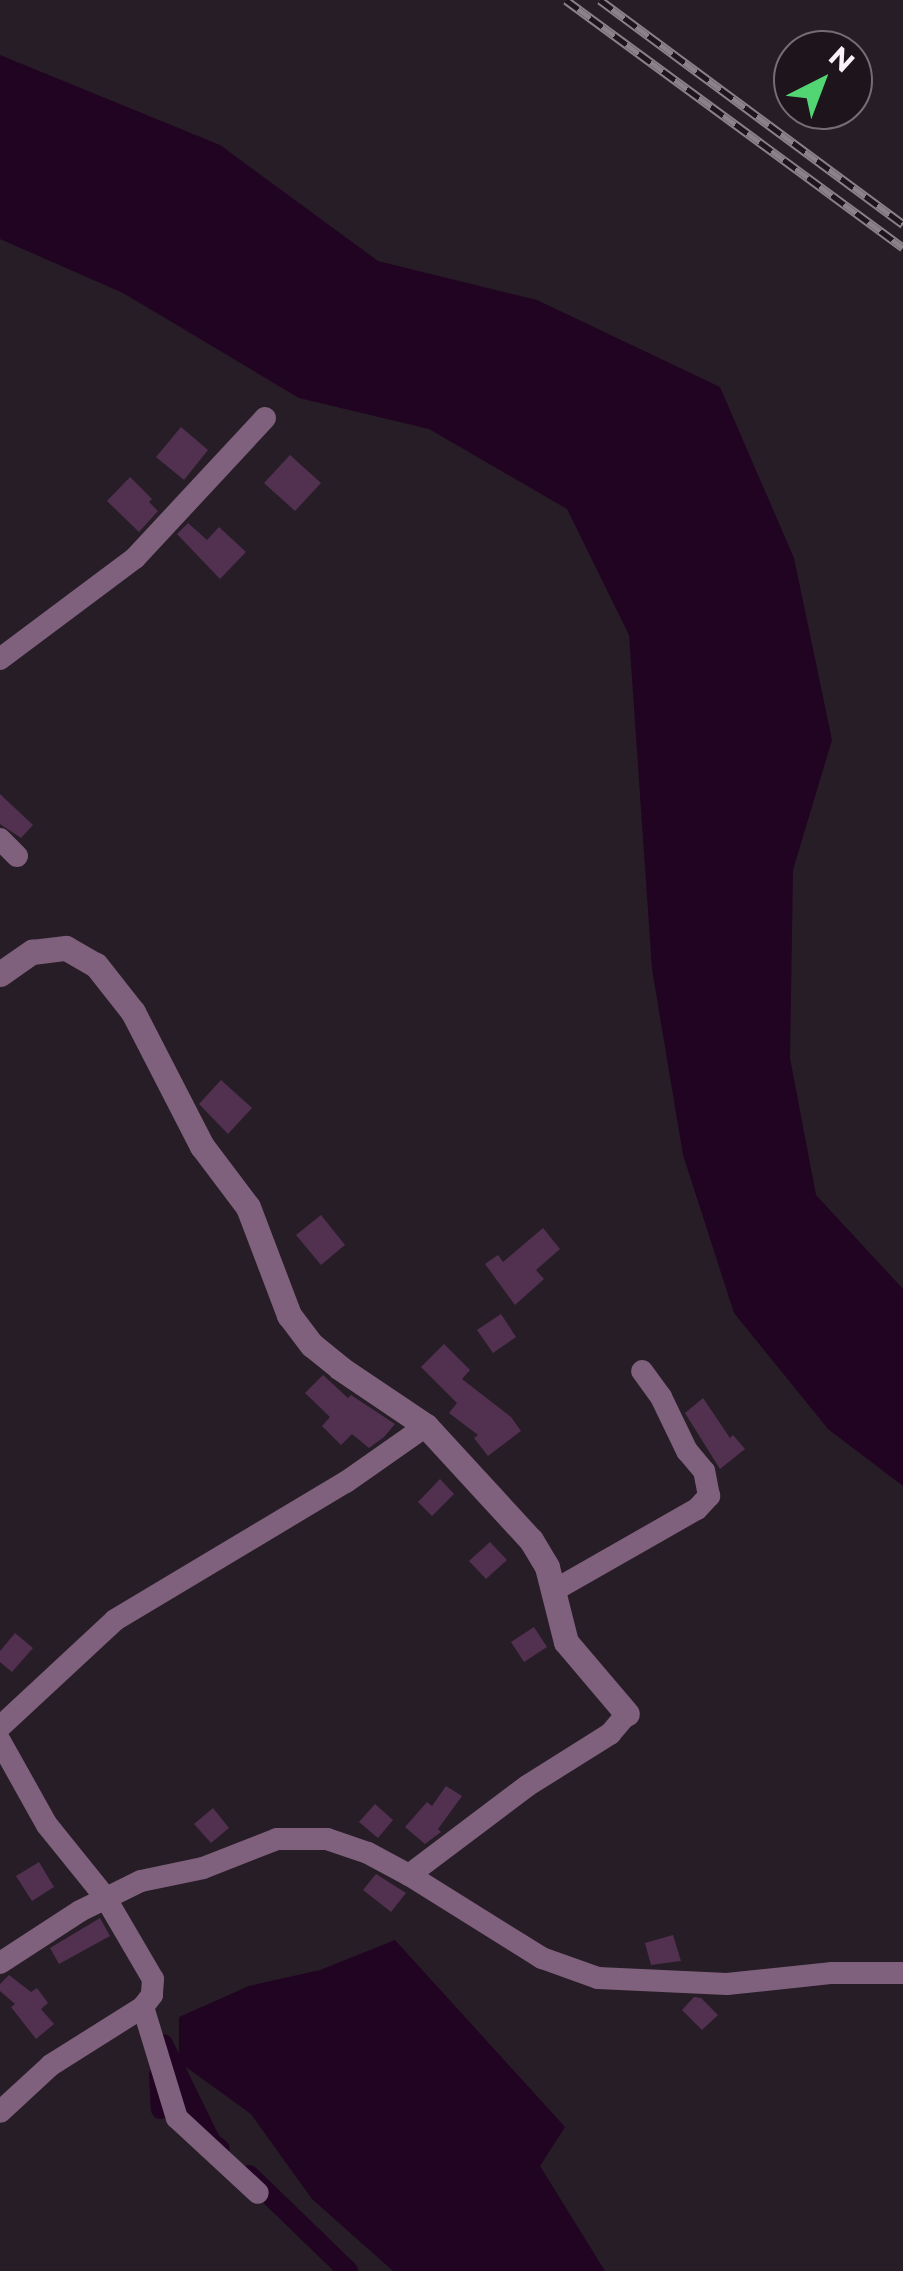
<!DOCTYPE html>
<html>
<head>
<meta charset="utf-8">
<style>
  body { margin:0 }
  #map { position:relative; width:903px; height:2271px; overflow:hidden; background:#271d26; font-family:Montserrat,sans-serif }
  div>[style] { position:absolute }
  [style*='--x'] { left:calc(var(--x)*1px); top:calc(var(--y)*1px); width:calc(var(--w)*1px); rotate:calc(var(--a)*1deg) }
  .water>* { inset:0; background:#210421 }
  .canal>* { height:20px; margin:-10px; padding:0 10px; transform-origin:10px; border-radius:10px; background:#210421 }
  .building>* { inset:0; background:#523050 }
  .minor>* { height:22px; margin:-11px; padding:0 11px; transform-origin:11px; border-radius:11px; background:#7f607d }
  .tertiary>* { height:25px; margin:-12.5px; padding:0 12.5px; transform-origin:12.5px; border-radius:12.5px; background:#7f607d }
  .rail>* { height:9px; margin-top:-4.5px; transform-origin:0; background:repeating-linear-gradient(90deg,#1d141c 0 15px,#8a8189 0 30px); box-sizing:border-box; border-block:2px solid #8a8189 }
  span { translate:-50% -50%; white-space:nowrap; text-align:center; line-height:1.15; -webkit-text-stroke:10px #1d141c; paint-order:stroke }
  .north { position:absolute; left:773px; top:30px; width:100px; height:100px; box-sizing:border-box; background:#1d141c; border:2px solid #756d74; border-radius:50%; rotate:42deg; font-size:28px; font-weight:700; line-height:40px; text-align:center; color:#f9f2f8 }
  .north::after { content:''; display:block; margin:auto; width:35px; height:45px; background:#52d673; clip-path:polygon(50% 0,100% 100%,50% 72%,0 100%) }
</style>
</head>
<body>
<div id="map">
  <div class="water">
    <i style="clip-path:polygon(0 55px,220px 145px,378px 261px,537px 300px,720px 387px,794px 558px,832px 740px,793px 870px,790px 1058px,816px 1195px,903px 1289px,903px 1486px,828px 1429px,734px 1313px,683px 1155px,652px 969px,629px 635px,567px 509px,429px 429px,299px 398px,123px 293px,0 239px)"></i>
    <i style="clip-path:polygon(395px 1940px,565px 2127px,540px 2166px,605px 2271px,393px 2271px,312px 2199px,251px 2114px,179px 2062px,179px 2017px,249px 1986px,320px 1970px)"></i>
  </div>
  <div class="canal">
    <i style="--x:163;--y:2044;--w:109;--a:63.9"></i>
    <i style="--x:211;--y:2142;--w:11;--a:38"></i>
    <i style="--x:159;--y:2075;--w:34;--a:87"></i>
    <i style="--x:249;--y:2175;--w:138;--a:44.1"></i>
  </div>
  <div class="building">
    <i style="clip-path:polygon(181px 427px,208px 450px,184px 480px,156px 457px)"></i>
    <i style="clip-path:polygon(290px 455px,321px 483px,295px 511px,264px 483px)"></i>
    <i style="clip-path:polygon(130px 477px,152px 499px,149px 502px,158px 511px,139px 532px,107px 501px)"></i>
    <i style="clip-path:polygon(188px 523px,207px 540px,219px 527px,246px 552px,220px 579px,177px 534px)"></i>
    <i style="clip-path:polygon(0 794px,33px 825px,21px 838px,0 824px)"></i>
    <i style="clip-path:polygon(221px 1080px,252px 1108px,228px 1134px,199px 1104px)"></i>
    <i style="clip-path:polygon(321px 1215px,345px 1245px,321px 1265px,296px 1235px)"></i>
    <i style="clip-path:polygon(543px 1228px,560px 1249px,536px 1270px,544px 1279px,515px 1305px,485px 1264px,498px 1255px,503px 1262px)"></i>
    <i style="clip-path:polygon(501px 1314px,516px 1337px,493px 1353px,477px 1330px)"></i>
    <i style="clip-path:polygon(444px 1344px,470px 1370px,462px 1379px,511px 1417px,521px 1431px,488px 1456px,474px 1438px,478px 1435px,449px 1413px,457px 1403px,421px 1367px)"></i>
    <i style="clip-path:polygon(323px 1375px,348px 1398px,351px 1395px,395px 1424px,384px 1437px,369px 1448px,352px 1434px,341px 1445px,322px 1426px,330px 1417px,305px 1393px)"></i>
    <i style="clip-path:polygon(703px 1398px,730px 1438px,733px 1435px,745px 1449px,720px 1469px,685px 1413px)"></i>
    <i style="clip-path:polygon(440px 1479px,454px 1494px,432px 1516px,418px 1502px)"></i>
    <i style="clip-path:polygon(490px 1542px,507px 1560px,486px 1579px,469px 1561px)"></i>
    <i style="clip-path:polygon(534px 1627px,547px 1647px,524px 1662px,511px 1642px)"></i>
    <i style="clip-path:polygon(15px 1633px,33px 1648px,12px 1672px,0 1662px,0 1651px)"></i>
    <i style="clip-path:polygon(446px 1786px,462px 1796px,438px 1829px,441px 1832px,425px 1844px,405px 1827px,427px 1802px,432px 1806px)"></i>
    <i style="clip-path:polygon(375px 1804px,393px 1820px,378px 1838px,359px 1822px)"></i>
    <i style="clip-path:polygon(213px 1808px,229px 1828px,211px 1843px,194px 1824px)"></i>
    <i style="clip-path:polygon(39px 1862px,54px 1887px,32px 1901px,16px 1876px)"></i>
    <i style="clip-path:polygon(376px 1874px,406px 1893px,391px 1912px,363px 1890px)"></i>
    <i style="clip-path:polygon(100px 1918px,110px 1936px,59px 1964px,50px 1948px)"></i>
    <i style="clip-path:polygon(673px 1935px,681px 1961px,651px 1965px,645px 1943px)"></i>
    <i style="clip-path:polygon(9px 1975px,31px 1992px,37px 1988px,48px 2003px,41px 2009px,54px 2024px,36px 2039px,11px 2007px,15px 2004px,0 1991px,0 1984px)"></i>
    <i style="clip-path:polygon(694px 1997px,701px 1998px,718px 2015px,702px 2030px,682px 2010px)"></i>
  </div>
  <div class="minor">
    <i style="--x:0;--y:659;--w:169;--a:-36.8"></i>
    <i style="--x:135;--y:558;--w:191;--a:-47.1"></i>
    <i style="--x:0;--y:839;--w:24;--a:45"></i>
    <i style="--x:553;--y:1591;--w:166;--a:-29.7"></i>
    <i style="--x:697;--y:1509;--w:18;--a:-47"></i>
    <i style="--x:709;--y:1496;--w:25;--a:-101"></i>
    <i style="--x:704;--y:1471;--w:26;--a:-130"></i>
    <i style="--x:687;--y:1451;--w:60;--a:-115.7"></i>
    <i style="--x:661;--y:1397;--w:32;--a:-126"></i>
    <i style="--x:0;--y:1727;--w:157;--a:-42.9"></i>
    <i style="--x:115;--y:1620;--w:269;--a:-30.9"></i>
    <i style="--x:346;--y:1482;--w:98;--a:-35"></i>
    <i style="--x:0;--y:1741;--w:96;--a:60.8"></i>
    <i style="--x:47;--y:1825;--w:92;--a:51.1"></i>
    <i style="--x:105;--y:1897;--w:95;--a:59.7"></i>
    <i style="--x:153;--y:1979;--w:16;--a:94"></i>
    <i style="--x:152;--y:1995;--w:15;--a:127"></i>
    <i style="--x:143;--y:2007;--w:109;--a:147.8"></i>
    <i style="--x:51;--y:2065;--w:69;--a:137.3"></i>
    <i style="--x:409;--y:1875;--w:148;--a:-37"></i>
    <i style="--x:527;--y:1786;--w:98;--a:-32.1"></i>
    <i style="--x:610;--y:1734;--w:26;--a:-50"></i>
    <i style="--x:0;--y:1963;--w:95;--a:-33"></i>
    <i style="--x:80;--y:1911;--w:68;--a:-26.2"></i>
    <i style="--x:141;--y:1881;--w:63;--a:-11.8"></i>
    <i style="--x:203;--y:1868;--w:79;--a:-21.4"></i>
    <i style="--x:277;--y:1839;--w:50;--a:0"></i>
    <i style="--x:327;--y:1839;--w:43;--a:18.9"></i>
    <i style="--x:368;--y:1853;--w:47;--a:28.2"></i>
    <i style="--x:409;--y:1875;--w:157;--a:32"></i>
    <i style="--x:542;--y:1958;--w:59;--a:19.7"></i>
    <i style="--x:598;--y:1978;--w:129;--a:2.7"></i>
    <i style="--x:727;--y:1984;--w:106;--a:-6"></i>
    <i style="--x:832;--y:1973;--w:71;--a:0"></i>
    <i style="--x:143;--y:2007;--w:116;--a:73"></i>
    <i style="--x:177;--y:2118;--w:110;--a:42.8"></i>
  </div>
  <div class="tertiary">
    <i style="--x:0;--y:974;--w:39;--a:-35"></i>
    <i style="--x:32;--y:952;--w:34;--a:-7"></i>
    <i style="--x:66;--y:948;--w:34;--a:30"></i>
    <i style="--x:96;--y:965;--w:60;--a:51.8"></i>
    <i style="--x:133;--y:1012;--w:151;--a:62.8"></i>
    <i style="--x:202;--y:1146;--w:76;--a:53"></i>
    <i style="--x:248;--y:1207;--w:116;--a:69.2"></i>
    <i style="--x:289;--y:1315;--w:38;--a:53"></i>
    <i style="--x:312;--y:1345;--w:36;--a:39"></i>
    <i style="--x:340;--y:1368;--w:104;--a:34"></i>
    <i style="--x:426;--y:1426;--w:155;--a:47.4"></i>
    <i style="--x:531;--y:1540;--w:31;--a:59"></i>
    <i style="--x:547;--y:1567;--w:77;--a:75.8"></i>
    <i style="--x:566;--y:1642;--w:94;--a:49.7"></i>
  </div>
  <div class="rail">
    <i style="--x:566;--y:0;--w:418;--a:36.3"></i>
    <i style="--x:600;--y:0;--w:377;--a:36.5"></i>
  </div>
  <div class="north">N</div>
</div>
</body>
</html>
